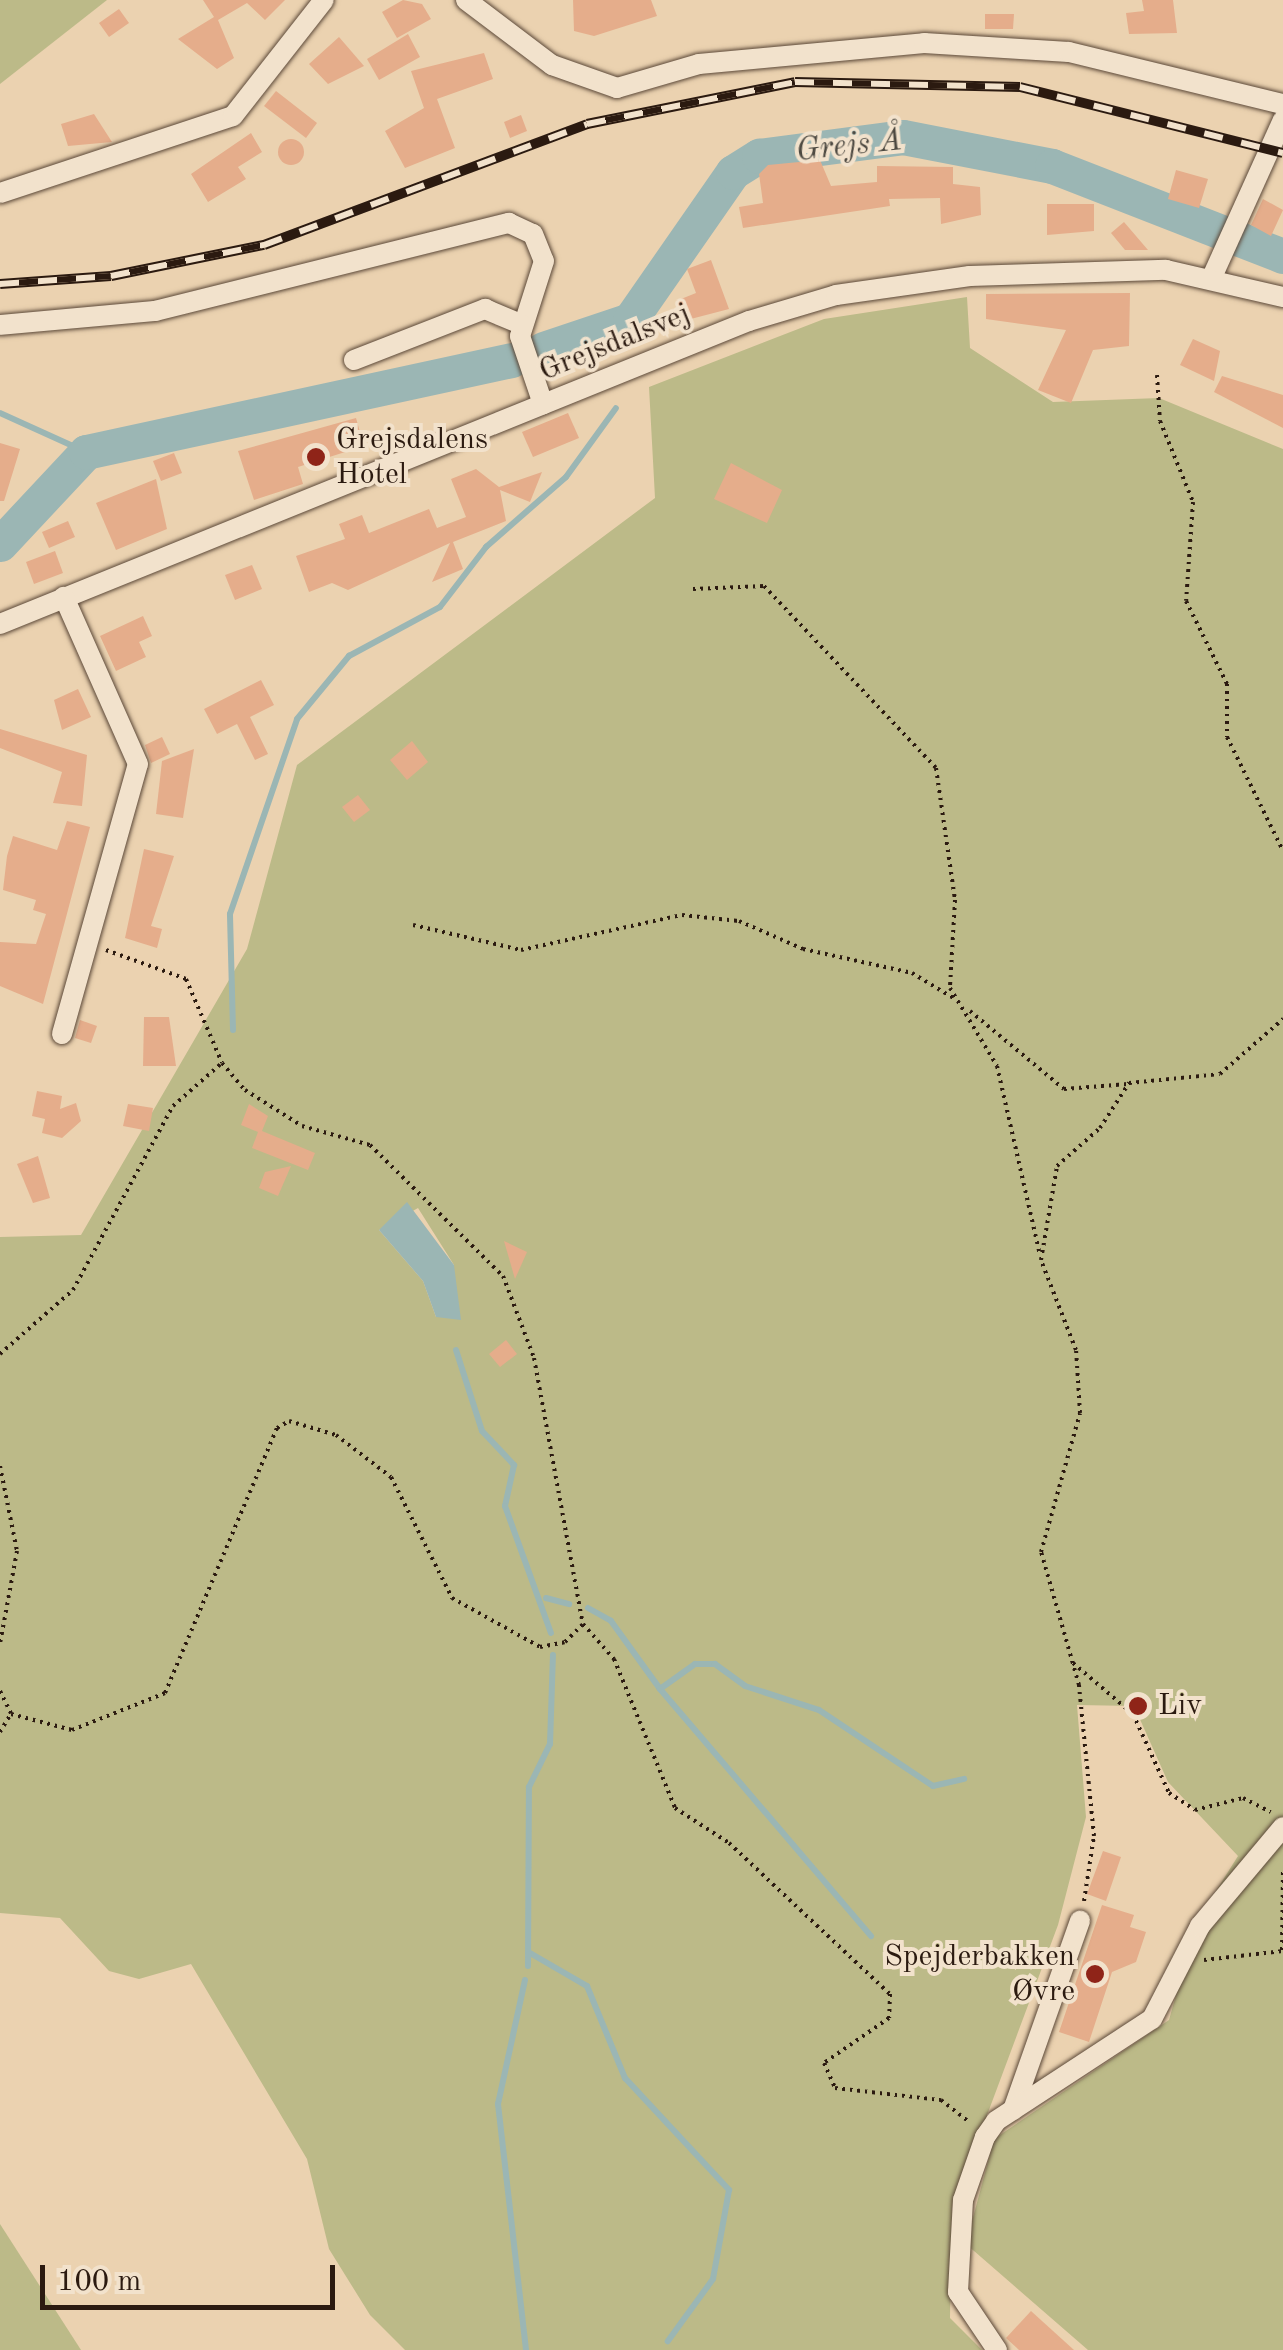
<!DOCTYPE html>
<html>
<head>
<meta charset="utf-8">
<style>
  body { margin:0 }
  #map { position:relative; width:1283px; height:2350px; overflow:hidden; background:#ebd2b0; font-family:"Old Standard TT",serif }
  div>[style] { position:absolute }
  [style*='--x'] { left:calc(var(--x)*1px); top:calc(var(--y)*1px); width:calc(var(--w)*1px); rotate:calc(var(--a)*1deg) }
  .green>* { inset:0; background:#bcba88 }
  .water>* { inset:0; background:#9bb6b4 }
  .stream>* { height:6px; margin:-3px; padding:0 3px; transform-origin:3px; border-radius:3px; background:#9bb6b4 }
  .river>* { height:35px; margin:-17.5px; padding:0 17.5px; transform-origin:17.5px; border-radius:17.5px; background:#9bb6b4 }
  .building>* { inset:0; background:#e5ad8b }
  .round { border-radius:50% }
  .path>* { height:4px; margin-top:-2px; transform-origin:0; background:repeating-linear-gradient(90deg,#2b1a10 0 2.5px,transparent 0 7.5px) }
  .roads { filter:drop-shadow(0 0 2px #5b4838) drop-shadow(0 0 2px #5b4838) }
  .minor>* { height:20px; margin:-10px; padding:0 10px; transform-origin:10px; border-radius:10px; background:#f2e2cc }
  .rail>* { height:10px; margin-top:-5px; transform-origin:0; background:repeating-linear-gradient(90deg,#f2e2cc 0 19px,#2b1a10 0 38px); box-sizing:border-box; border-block:2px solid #2b1a10 }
  .dots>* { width:28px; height:28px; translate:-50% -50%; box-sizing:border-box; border:5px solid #f2e2cc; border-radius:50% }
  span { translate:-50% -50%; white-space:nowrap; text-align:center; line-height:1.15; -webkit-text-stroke:8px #f2e2cc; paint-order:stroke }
  .street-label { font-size:30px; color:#2b1a10 }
  .poi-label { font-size:30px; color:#2b1a10 }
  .left { translate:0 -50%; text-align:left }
  .right { translate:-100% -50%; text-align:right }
  .water-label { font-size:32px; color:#4d4941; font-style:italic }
  .scale { position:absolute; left:40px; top:2265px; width:295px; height:45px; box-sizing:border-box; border:5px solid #2b1a10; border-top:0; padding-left:12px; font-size:30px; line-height:35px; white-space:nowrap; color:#2b1a10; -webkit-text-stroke:8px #f2e2cc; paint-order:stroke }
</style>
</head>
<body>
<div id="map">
  <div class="green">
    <i style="clip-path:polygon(0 0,107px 0,0 84px)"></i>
    <i style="clip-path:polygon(evenodd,967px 297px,970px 348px,1053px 402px,1159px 398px,1283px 449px,1283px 2350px,1088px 2350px,966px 2244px,994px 2139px,1169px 2020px,1197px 1921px,1238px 1856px,1168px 1782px,1134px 1706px,1077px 1705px,1086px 1817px,1058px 1925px,952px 2209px,950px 2318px,982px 2350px,405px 2350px,370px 2315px,329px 2249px,307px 2159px,191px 1964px,139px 1979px,109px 1971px,60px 1918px,0 1913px,0 1237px,81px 1235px,247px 949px,297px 765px,655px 498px,649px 387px,824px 319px,967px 297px,418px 1208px,454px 1265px,436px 1317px,423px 1281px,379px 1230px,418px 1208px)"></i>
    <i style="clip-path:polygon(0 2224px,81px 2350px,0 2350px)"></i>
  </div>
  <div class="water">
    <i style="clip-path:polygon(407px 1202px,454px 1265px,461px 1320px,436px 1317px,423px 1281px,379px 1230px)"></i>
  </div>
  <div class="stream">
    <i style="--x:0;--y:413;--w:94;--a:24.4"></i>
    <i style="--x:233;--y:1030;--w:116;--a:-91.5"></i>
    <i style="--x:230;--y:914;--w:206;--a:-71"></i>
    <i style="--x:297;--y:719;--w:82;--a:-50.5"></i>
    <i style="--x:349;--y:656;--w:103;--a:-28.3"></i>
    <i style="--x:440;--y:607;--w:76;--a:-52.5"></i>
    <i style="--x:486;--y:547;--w:106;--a:-41.2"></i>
    <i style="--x:566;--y:477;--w:85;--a:-54.1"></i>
    <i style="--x:456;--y:1350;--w:85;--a:72.2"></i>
    <i style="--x:482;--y:1431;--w:47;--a:46.7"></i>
    <i style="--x:514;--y:1465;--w:42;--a:102.4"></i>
    <i style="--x:505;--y:1506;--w:135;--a:70.1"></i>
    <i style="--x:546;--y:1598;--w:24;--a:15"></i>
    <i style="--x:588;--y:1608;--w:26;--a:29"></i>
    <i style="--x:611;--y:1621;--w:84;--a:54.2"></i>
    <i style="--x:660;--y:1689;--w:43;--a:-35.5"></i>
    <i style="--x:695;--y:1664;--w:20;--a:0"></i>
    <i style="--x:715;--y:1664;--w:37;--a:36"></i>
    <i style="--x:745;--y:1686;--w:78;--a:18"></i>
    <i style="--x:819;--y:1710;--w:137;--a:33.7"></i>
    <i style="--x:933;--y:1786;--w:32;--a:-13"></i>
    <i style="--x:660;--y:1689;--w:325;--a:49.5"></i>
    <i style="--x:530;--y:1953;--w:66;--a:30.1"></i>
    <i style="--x:587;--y:1986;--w:100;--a:67.6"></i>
    <i style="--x:625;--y:2078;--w:153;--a:47.1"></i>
    <i style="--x:729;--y:2190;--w:90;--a:100.2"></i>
    <i style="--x:713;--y:2279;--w:77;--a:126"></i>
    <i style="--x:528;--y:1966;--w:179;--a:-89.7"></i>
    <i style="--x:529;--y:1787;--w:48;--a:-64"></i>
    <i style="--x:550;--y:1744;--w:89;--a:-88.1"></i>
    <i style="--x:525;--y:1980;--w:127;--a:102.3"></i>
    <i style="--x:498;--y:2104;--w:248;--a:83.5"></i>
  </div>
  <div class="river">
    <i style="--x:543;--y:349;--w:92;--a:-18.4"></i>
    <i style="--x:630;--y:320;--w:180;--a:-55.2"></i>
    <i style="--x:733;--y:172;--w:31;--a:-32"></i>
    <i style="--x:759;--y:156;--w:145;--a:-7.5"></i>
    <i style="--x:903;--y:137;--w:152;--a:11"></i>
    <i style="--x:1052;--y:166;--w:248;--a:21.3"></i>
    <i style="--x:0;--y:544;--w:126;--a:-46.9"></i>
    <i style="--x:86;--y:452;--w:435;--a:-12.2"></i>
  </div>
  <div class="building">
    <i style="clip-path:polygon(203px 0,285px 0,265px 20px,247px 3px,218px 20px,234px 58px,217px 69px,178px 39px,214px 17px)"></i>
    <i style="clip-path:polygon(403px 0,422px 4px,431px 19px,397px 38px,382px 12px)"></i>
    <i style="clip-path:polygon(573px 0,651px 0,657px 16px,594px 36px,574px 31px)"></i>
    <i style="clip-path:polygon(1142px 0,1173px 0,1177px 33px,1129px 34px,1126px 13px,1144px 11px)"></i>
    <i style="clip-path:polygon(119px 9px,129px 23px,109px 37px,99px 23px)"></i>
    <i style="clip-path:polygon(985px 14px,1014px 14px,1013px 29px,985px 29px)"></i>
    <i style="clip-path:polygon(408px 34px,420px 57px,379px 80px,367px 59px)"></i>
    <i style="clip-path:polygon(339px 37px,364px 66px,328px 84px,309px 64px)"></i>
    <i style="clip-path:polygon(484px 53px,493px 79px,437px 99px,455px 148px,405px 168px,385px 131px,424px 108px,411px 71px)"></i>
    <i style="clip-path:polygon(276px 91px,317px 123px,306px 138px,264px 106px)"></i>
    <i style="clip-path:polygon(94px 114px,112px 142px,68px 146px,61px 124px)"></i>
    <i style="clip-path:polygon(521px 115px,527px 131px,510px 138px,504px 122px)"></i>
    <i style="clip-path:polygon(251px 133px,262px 152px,238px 167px,246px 179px,208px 202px,191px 174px)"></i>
    <i class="round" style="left:278px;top:139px;width:26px;height:26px"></i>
    <i style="clip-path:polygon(820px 160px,831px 186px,877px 182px,877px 166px,953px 167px,953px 184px,980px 187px,981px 215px,941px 224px,940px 198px,889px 199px,890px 206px,743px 228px,739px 207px,763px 203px,759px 174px,768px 165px)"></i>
    <i style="clip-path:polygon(1176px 170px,1208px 179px,1199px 208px,1168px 199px)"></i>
    <i style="clip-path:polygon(1263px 199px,1283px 210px,1271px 236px,1251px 225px)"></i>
    <i style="clip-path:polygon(1047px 204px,1094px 204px,1094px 231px,1047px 235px)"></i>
    <i style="clip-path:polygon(1124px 222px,1148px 250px,1125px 250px,1111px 233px)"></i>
    <i style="clip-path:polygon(711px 260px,729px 309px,683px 321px,676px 301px,696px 293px,687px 269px)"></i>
    <i style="clip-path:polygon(1130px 293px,1129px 346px,1093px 350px,1071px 403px,1038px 390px,1066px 330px,986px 319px,986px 294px)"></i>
    <i style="clip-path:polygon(1193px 339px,1220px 351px,1214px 381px,1180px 365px)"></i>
    <i style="clip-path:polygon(1222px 376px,1283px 395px,1283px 428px,1214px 392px)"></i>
    <i style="clip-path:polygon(568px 413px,579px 438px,533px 457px,522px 432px)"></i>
    <i style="clip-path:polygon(356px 418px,364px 446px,298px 467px,303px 484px,254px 500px,238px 451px)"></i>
    <i style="clip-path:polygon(0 443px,20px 449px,4px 501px,0 501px)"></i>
    <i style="clip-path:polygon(174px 453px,182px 473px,161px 481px,153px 461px)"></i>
    <i style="clip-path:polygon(731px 463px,782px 490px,767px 523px,714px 499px)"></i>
    <i style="clip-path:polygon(476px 469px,499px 487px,542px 472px,530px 502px,500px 490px,506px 521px,453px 542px,463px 569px,432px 582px,450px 543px,348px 590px,332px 583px,309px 592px,296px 556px,345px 539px,339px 524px,362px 515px,369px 533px,429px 509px,437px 528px,466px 517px,451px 479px)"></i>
    <i style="clip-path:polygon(156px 479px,167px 529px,116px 550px,96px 503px)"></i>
    <i style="clip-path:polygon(68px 521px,75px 537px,49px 548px,42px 532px)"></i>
    <i style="clip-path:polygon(55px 551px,63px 573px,34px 584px,26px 562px)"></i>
    <i style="clip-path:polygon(252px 565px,262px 589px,235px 600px,225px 575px)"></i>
    <i style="clip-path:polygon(143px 616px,152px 636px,139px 642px,146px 657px,116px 671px,100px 636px)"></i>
    <i style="clip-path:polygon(261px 680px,274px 705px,250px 717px,268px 754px,255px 760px,237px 724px,217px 734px,204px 709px)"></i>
    <i style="clip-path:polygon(78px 689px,91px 717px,62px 730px,54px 700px)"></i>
    <i style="clip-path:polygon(0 729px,87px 755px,82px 806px,53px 803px,62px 772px,0 748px)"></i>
    <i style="clip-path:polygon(162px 737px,170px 754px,151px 763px,145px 745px)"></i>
    <i style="clip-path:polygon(412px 741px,428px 762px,407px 780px,390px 760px)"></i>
    <i style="clip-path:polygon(194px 749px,183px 818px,156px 814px,162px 761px)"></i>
    <i style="clip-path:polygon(358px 795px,370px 810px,354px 822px,342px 807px)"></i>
    <i style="clip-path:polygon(67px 821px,90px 827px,43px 1004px,0 986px,0 942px,36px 944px,46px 914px,33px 910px,36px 900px,3px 890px,7px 856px,13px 836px,57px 850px)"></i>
    <i style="clip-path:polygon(144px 849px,174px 856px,151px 926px,162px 929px,157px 948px,125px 938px)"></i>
    <i style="clip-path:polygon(144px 1017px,169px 1017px,176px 1066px,143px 1066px)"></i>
    <i style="clip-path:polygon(80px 1020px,97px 1026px,91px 1043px,75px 1038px)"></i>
    <i style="clip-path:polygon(37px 1091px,62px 1096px,60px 1109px,76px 1103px,81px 1121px,62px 1138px,42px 1133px,45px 1119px,32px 1116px)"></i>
    <i style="clip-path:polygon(128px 1104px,153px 1108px,149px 1131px,123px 1126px)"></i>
    <i style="clip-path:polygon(249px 1104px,268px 1116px,262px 1131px,315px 1153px,308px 1170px,252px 1148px,258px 1132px,241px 1125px)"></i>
    <i style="clip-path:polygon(38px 1156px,50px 1198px,33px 1203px,17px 1164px)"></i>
    <i style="clip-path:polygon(291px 1166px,278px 1196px,259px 1188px,265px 1172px)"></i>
    <i style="clip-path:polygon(504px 1241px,527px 1252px,515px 1279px)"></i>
    <i style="clip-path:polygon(506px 1340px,517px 1354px,500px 1367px,489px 1354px)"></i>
    <i style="clip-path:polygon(1103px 1851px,1121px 1857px,1106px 1901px,1087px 1894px)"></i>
    <i style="clip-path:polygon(1102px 1905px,1134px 1915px,1130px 1927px,1146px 1932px,1136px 1962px,1112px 1972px,1089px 2042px,1059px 2032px)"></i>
    <i style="clip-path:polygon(1031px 2311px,1074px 2350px,1019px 2350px,1006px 2338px)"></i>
  </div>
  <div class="path">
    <i style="--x:1157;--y:375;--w:46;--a:86.3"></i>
    <i style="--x:1160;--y:421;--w:87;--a:67.8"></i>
    <i style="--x:1193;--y:502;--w:99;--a:94"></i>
    <i style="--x:1186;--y:601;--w:93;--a:63.7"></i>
    <i style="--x:1227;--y:684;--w:53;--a:90"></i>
    <i style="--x:1227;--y:737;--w:127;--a:63.8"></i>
    <i style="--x:693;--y:589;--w:71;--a:-2.4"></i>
    <i style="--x:764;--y:586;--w:250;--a:46.6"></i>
    <i style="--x:936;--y:768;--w:133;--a:81.8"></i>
    <i style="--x:955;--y:900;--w:88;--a:93.3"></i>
    <i style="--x:950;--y:988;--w:91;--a:58.9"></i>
    <i style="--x:997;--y:1066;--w:194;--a:77.2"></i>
    <i style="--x:413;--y:925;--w:111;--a:13"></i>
    <i style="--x:521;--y:950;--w:165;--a:-12.3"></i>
    <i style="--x:682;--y:915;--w:57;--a:6"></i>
    <i style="--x:739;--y:921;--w:70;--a:23.6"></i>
    <i style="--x:803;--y:949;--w:112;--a:12.4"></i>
    <i style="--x:912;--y:973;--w:50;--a:31.2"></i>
    <i style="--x:106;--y:950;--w:85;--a:19.9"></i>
    <i style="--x:186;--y:979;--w:91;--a:66.8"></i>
    <i style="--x:222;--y:1063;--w:35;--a:50"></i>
    <i style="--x:245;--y:1090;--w:67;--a:32.3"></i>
    <i style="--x:302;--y:1126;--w:71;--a:15.6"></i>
    <i style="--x:370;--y:1145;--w:187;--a:44.6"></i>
    <i style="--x:503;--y:1276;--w:88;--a:69.3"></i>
    <i style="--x:534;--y:1358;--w:270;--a:79.6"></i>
    <i style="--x:583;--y:1624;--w:47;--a:48.5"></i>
    <i style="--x:614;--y:1659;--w:161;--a:67.7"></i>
    <i style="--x:675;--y:1808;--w:64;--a:32.9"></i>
    <i style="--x:729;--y:1843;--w:221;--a:43.2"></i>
    <i style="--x:890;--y:1994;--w:24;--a:92"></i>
    <i style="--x:889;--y:2018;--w:79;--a:145.3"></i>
    <i style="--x:824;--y:2063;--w:27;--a:66"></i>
    <i style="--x:835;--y:2088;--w:107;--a:6.5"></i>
    <i style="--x:941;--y:2100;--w:37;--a:38"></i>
    <i style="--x:970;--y:1011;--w:122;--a:39.7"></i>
    <i style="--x:1064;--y:1089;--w:64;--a:-4.5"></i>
    <i style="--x:0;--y:1354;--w:97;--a:-41.2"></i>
    <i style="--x:73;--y:1290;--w:209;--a:-61.5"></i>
    <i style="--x:173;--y:1106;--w:65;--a:-41.3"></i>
    <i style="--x:0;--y:1466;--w:87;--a:78.7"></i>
    <i style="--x:17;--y:1551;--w:95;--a:100.4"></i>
    <i style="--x:1073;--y:1663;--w:79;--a:40.4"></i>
    <i style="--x:1133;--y:1714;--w:87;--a:65.5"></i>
    <i style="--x:1169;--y:1793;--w:31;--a:33"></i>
    <i style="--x:1195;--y:1810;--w:49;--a:-14"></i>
    <i style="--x:1243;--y:1798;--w:31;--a:27"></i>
    <i style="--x:0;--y:1691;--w:25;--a:64"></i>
    <i style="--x:11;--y:1714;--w:63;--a:14.7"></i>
    <i style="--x:72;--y:1730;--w:100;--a:-21.7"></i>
    <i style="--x:165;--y:1693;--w:288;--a:-67.1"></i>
    <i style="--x:277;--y:1428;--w:14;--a:-30"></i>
    <i style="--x:289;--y:1421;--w:49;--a:16.6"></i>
    <i style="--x:336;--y:1435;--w:69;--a:37.4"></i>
    <i style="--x:391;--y:1477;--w:136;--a:63.2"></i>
    <i style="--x:452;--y:1598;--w:101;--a:29.1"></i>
    <i style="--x:540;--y:1647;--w:25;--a:-11"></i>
    <i style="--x:565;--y:1642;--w:25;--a:-45"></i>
    <i style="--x:0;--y:1732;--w:21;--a:-59"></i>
    <i style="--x:1084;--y:1901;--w:66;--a:-81.3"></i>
    <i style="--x:1094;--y:1836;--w:152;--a:-95.7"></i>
    <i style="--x:1079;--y:1685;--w:138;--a:-105.9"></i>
    <i style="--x:1041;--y:1552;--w:144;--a:-74.3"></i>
    <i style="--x:1080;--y:1413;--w:63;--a:-93.6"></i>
    <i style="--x:1076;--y:1350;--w:97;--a:-111.3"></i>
    <i style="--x:1041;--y:1260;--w:95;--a:-80.3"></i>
    <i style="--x:1057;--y:1166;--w:57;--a:-41.5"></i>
    <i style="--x:1100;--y:1128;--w:54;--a:-57.2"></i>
    <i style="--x:1129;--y:1083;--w:91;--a:-5.6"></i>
    <i style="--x:1220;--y:1074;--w:84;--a:-41.1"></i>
    <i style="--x:1282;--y:1950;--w:80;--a:-89.3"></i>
    <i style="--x:1204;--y:1960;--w:80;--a:-6.5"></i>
  </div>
  <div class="roads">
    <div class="minor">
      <i style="--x:466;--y:0;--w:108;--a:37.1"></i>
      <i style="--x:552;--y:65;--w:69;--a:19.5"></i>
      <i style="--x:617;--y:88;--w:85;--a:-16.3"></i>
      <i style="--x:699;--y:64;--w:226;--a:-5.3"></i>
      <i style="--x:924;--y:43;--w:145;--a:3.6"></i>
      <i style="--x:1069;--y:52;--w:220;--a:13.7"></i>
      <i style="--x:0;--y:193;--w:245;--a:-18.3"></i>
      <i style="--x:233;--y:116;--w:147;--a:-51.9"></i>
      <i style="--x:1212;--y:277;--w:172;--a:-65.7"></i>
      <i style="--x:0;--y:325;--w:156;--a:-5.2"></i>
      <i style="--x:155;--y:311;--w:365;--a:-14"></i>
      <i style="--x:509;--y:223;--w:26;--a:25"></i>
      <i style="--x:533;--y:234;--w:29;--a:68"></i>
      <i style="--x:544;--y:261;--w:79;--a:107.7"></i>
      <i style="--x:520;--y:336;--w:72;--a:71.3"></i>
      <i style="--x:354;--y:360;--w:141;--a:-21.3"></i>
      <i style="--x:485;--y:309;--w:41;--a:22.8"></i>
      <i style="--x:0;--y:624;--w:808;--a:-22.03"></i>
      <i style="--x:749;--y:321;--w:91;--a:-16.6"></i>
      <i style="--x:836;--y:295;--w:135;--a:-8.1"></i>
      <i style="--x:970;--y:276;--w:196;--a:-1.8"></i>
      <i style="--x:1166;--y:270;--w:120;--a:13"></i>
      <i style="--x:62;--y:1034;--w:280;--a:-74.3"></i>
      <i style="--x:138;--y:764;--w:183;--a:-113.9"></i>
      <i style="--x:1013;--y:2110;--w:201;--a:-70.5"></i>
      <i style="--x:997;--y:2350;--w:70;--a:-123.9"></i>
      <i style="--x:958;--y:2292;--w:92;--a:-86.9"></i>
      <i style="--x:963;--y:2200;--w:67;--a:-70.8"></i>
      <i style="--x:985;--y:2137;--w:19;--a:-55"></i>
      <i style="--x:996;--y:2121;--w:186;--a:-33.2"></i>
      <i style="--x:1152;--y:2019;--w:105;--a:-62.7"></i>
      <i style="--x:1200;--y:1926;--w:129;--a:-50"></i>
    </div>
  </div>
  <div class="rail">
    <i style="--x:0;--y:284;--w:111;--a:-4.1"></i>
    <i style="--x:111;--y:276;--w:156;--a:-11.5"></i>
    <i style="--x:264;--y:245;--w:345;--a:-20.5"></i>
    <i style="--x:587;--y:124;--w:212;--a:-11.4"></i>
    <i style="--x:795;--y:82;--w:225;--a:1.3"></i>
    <i style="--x:1020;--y:87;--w:271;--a:14.1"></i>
  </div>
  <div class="dots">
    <i style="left:316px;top:457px;background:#8f2418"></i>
    <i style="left:1138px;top:1706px;background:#8f2418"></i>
    <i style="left:1095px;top:1974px;background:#8f2418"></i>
  </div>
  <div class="street-label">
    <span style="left:615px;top:343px;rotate:-22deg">Grejsdalsvej</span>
  </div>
  <div class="poi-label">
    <span class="left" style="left:336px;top:457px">Grejsdalens<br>Hotel</span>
    <span class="left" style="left:1158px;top:1706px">Liv</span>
    <span class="right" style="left:1075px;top:1974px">Spejderbakken<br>Øvre</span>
  </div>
  <div class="water-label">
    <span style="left:849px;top:147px;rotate:-6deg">Grejs Å</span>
  </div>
  <div class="scale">100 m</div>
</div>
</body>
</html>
